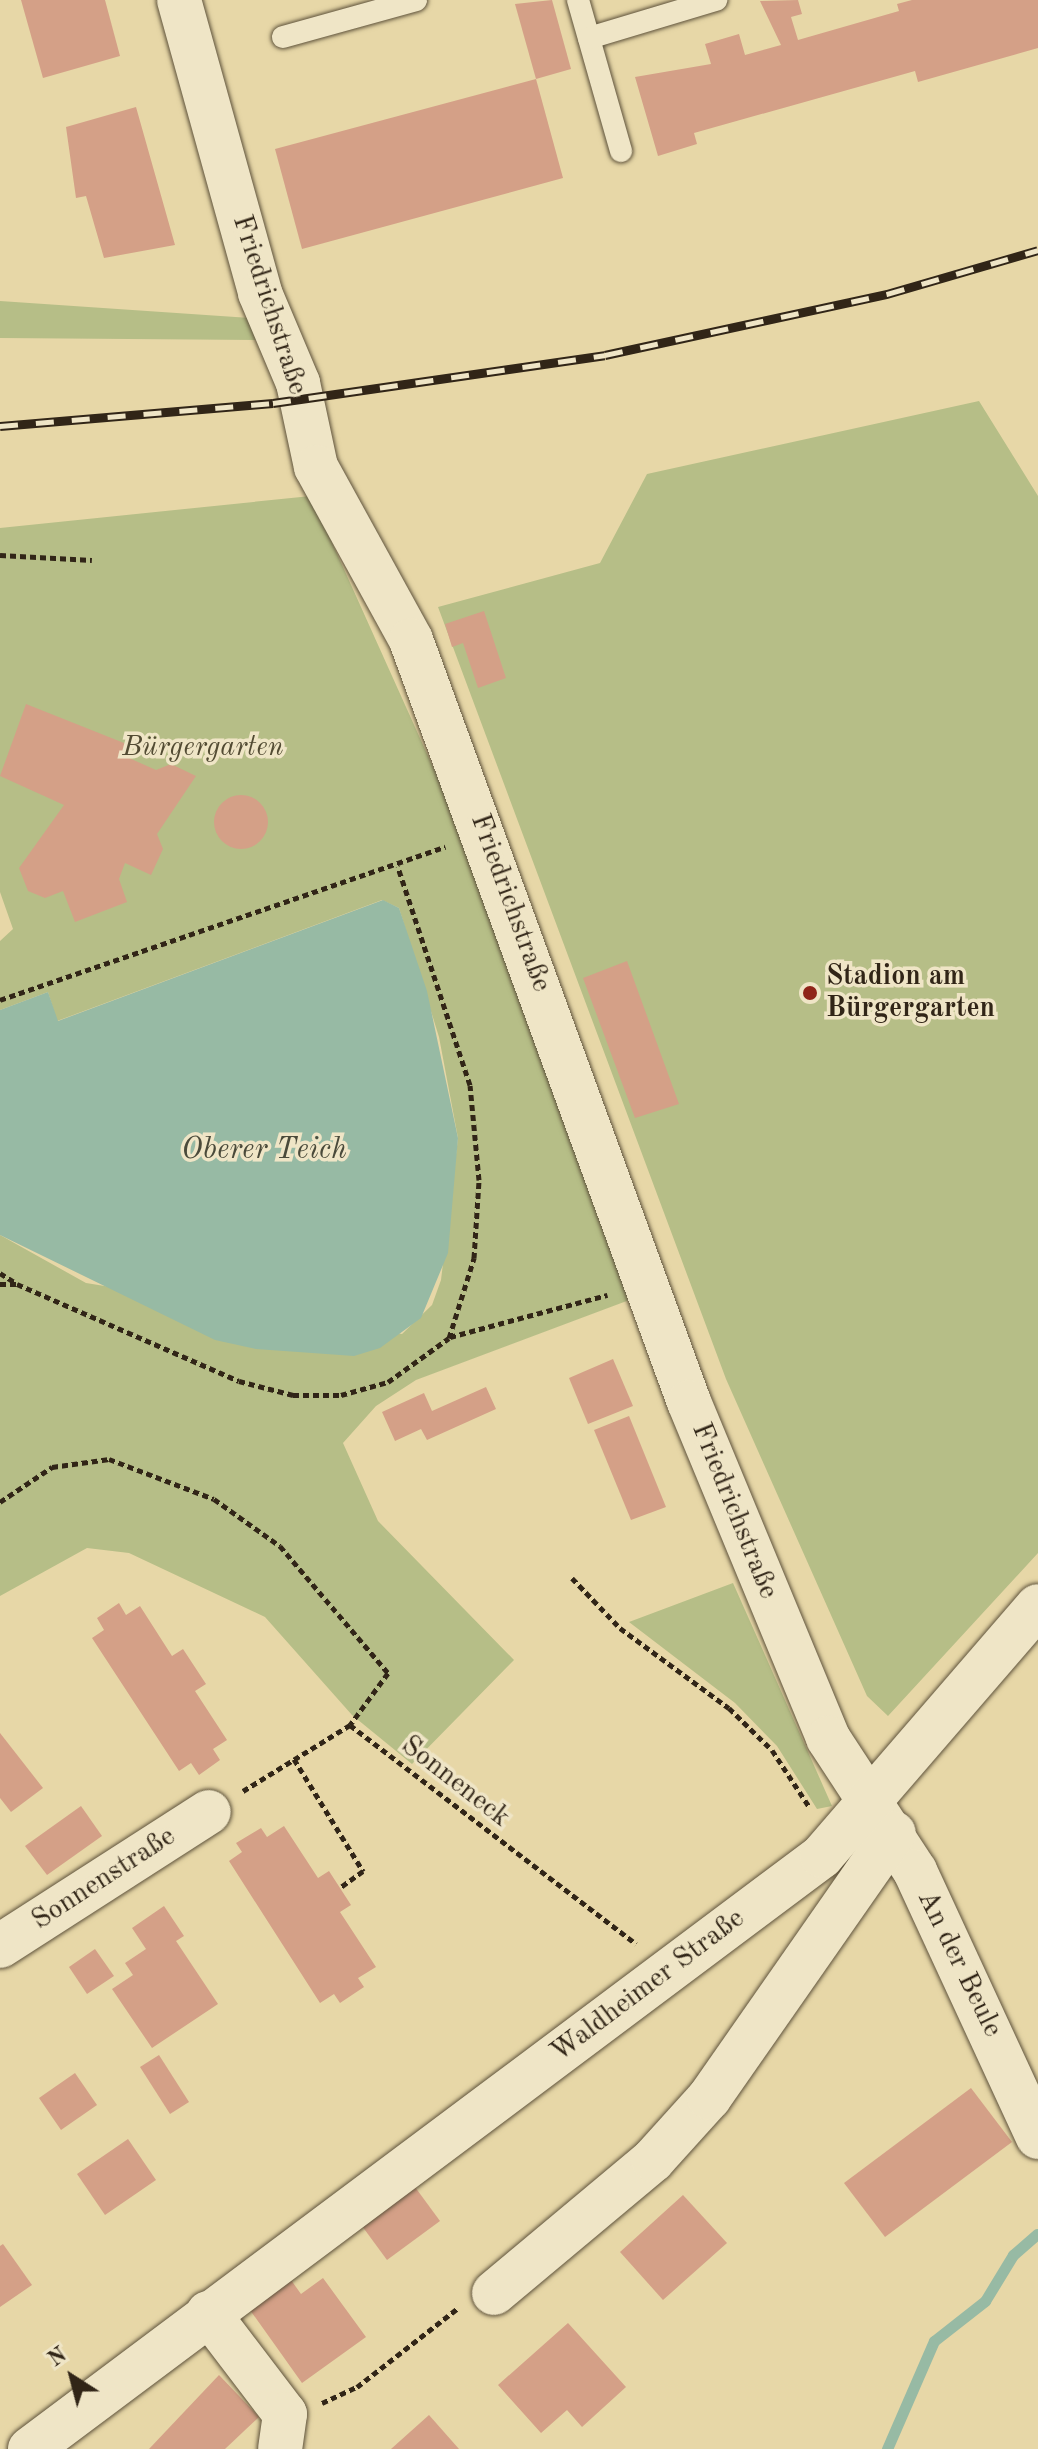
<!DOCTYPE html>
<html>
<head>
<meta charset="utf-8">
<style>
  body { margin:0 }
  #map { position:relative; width:1038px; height:2449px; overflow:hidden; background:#e7d7a7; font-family:"Old Standard TT",serif }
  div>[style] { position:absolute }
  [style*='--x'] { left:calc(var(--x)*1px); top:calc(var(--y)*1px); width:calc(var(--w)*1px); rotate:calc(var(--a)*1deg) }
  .green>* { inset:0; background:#b6be87 }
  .water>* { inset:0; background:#97baa4 }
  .stream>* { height:11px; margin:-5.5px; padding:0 5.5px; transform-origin:5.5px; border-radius:5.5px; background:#97baa4 }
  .building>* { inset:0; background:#d4a087 }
  .round { border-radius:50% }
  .path>* { height:5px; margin-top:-2.5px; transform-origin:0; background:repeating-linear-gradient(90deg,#312517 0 6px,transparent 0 10px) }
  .roads { filter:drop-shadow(0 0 2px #5e523b) drop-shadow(0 0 2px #5e523b) }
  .lane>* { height:22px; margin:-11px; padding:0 11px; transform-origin:11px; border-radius:11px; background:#efe5c6 }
  .street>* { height:44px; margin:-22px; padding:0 22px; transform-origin:22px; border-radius:22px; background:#efe5c6 }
  .rail>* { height:9px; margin-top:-4.5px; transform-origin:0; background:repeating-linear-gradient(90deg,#efe5c6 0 18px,#312517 0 36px); box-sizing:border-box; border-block:2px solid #312517 }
  .dots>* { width:22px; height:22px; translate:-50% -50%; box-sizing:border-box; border:4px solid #efe5c6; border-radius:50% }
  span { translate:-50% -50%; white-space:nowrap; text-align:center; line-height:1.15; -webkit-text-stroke:7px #efe5c6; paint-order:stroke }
  .street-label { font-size:28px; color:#312517 }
  .park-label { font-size:28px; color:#524b33; font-style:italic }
  .poi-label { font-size:28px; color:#312517; font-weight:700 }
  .left { translate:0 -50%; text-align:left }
  .water-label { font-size:30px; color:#4a4a3a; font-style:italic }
  .north { position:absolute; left:32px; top:2337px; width:80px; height:80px; -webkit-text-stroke:6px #efe5c6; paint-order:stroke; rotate:324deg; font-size:22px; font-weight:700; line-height:32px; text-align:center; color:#312517 }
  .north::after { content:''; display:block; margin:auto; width:28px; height:36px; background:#312517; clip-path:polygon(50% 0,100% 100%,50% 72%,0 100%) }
</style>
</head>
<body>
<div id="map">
  <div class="green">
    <i style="clip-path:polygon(0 301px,250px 318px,260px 340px,0 338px)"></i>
    <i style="clip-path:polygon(979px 401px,1038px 496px,1038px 1553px,888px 1716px,867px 1696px,726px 1379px,438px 607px,600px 563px,647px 474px)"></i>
    <i style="clip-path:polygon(311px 496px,451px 807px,632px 1299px,416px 1380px,376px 1406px,343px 1443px,378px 1521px,514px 1660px,412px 1764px,352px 1715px,265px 1617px,129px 1553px,87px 1548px,0 1596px,0 1235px,86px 1283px,402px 1334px,432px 1305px,441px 1280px,458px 1138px,439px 1037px,399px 908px,382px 900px,57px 1021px,48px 992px,0 1010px,0 941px,13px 929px,0 892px,0 528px)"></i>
    <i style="clip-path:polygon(733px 1583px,832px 1806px,817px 1809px,777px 1746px,735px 1703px,629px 1622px)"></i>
  </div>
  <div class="water">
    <i style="clip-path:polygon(383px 900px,399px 908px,427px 991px,458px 1138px,448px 1253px,421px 1318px,380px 1348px,354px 1356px,256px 1349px,215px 1340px,0 1235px,0 1010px,48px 992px,58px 1021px)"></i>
  </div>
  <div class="stream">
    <i style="--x:887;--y:2449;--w:118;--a:-66.5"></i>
    <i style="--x:934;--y:2341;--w:65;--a:-38.1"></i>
    <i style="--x:985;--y:2301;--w:54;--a:-58.7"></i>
    <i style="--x:1013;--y:2255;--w:32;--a:-41"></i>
  </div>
  <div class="building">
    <i style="clip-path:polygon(21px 0,105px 0,120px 56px,43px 78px)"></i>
    <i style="clip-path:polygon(552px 0,571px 69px,536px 79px,515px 4px)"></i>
    <i style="clip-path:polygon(798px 0,802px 14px,791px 17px,798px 40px,899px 11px,897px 4px,912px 0,1038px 0,1038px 48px,918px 82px,915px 71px,694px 133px,697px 144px,658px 156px,635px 77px,711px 64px,705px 44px,739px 34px,745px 55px,781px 45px,760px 1px)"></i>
    <i style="clip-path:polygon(536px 79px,563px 178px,302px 249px,275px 149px)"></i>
    <i style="clip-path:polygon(136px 107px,175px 245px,104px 258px,86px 196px,76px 198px,66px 127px)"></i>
    <i style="clip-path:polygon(484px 611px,506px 678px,478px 688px,463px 643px,452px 647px,445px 624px)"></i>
    <i style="clip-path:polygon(26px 704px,124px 743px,129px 758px,156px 770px,171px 764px,196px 776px,157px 834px,163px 849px,151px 875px,125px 863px,119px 879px,127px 902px,75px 922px,63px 891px,45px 898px,28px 891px,19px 868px,64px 805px,0 776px)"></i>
    <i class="round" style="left:214px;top:795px;width:54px;height:54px"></i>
    <i style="clip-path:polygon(627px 961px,679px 1104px,635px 1118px,583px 978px)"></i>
    <i style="clip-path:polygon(613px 1359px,633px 1406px,588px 1424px,569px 1378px)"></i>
    <i style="clip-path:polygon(486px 1387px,496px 1409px,427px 1440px,421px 1429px,395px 1441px,382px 1412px,424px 1393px,432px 1411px)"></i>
    <i style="clip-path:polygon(629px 1416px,666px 1507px,631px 1520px,594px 1430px)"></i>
    <i style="clip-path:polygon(119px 1603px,126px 1615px,140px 1606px,172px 1656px,183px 1649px,206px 1684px,195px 1691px,227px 1740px,213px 1749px,220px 1760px,199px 1775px,191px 1763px,179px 1771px,92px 1638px,104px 1630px,97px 1618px)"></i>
    <i style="clip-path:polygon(0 1733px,43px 1788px,11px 1812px,0 1798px)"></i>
    <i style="clip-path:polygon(81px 1806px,102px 1836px,47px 1875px,25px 1846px)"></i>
    <i style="clip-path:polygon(284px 1826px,318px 1878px,329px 1871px,351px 1905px,340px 1912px,376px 1967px,358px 1978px,364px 1987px,340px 2003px,334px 1994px,320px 2003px,229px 1861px,242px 1852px,236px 1843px,261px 1828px,267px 1837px)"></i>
    <i style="clip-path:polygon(164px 1906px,184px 1936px,176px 1941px,218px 2004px,152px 2048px,112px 1989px,133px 1975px,125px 1963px,146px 1949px,132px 1928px)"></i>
    <i style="clip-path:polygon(95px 1949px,114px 1976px,87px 1994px,69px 1967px)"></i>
    <i style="clip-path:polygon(159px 2055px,189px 2102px,170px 2114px,140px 2067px)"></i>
    <i style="clip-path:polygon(75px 2073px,97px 2105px,61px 2130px,39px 2098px)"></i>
    <i style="clip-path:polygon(971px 2088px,1012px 2142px,885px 2237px,844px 2183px)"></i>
    <i style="clip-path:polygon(128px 2139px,156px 2180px,105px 2215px,77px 2174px)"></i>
    <i style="clip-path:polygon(415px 2187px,440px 2221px,387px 2260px,362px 2226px)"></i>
    <i style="clip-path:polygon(683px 2195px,727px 2243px,663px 2300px,620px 2252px)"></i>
    <i style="clip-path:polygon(3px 2244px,32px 2285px,0 2307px,0 2246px)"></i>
    <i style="clip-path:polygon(323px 2278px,366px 2337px,302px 2383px,250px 2310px,291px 2280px,301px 2294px)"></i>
    <i style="clip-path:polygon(568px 2323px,626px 2387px,582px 2427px,567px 2410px,541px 2433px,498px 2385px)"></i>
    <i style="clip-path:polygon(219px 2375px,259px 2417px,225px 2449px,149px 2449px)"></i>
    <i style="clip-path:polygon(429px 2415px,459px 2449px,391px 2449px)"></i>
  </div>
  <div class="path">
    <i style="--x:0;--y:555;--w:92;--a:3.1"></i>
    <i style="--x:0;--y:1000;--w:471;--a:-19"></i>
    <i style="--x:0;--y:1273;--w:19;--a:32"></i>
    <i style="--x:0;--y:1284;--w:17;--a:0"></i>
    <i style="--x:17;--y:1284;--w:242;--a:23.6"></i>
    <i style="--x:239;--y:1381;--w:56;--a:14.5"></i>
    <i style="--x:293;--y:1395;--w:48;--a:0"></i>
    <i style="--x:341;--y:1395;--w:49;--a:-15.5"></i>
    <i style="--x:388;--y:1382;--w:75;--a:-35.8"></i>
    <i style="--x:449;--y:1338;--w:84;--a:-72.6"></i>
    <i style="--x:474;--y:1258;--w:78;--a:-86.3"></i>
    <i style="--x:479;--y:1180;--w:95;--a:-95.4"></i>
    <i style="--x:470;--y:1085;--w:230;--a:-108.3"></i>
    <i style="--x:450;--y:1337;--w:163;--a:-15"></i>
    <i style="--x:0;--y:1502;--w:63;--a:-33.9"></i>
    <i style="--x:52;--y:1467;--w:58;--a:-8"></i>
    <i style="--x:109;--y:1459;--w:112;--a:20.9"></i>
    <i style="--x:214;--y:1499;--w:81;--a:35.5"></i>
    <i style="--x:280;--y:1546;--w:167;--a:49.6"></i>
    <i style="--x:388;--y:1673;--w:64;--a:126.2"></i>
    <i style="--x:572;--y:1578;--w:69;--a:46.2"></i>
    <i style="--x:620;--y:1628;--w:135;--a:36.3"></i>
    <i style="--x:729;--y:1708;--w:60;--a:44.3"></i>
    <i style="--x:772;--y:1750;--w:69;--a:56.8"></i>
    <i style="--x:294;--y:1759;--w:132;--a:58.4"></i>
    <i style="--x:363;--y:1871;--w:29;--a:144"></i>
    <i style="--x:243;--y:1791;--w:126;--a:-31.7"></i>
    <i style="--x:350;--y:1725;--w:360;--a:37.4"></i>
    <i style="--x:322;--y:2403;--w:38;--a:-25"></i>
    <i style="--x:357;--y:2387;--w:127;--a:-38"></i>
  </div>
  <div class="roads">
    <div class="lane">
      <i style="--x:578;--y:0;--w:157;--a:74.1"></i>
      <i style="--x:283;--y:37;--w:138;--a:-15.5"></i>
      <i style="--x:589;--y:38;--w:133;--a:-16.7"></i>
    </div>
    <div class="street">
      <i style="--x:179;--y:0;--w:304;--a:74.5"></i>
      <i style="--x:260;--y:293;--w:98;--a:67.1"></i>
      <i style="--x:298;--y:383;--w:86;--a:77.9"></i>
      <i style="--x:316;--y:467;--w:197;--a:61.2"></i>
      <i style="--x:411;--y:640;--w:811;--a:69.96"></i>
      <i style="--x:689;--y:1402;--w:364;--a:67.5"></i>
      <i style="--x:828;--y:1738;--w:159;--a:56.8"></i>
      <i style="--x:915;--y:1871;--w:293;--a:65.2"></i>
      <i style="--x:0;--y:1946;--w:248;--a:-32.7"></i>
      <i style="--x:494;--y:2293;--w:207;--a:-39.9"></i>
      <i style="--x:653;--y:2160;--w:84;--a:-47.9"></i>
      <i style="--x:709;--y:2098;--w:323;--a:-55.1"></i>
      <i style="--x:208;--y:2313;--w:127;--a:52.7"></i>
      <i style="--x:285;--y:2414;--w:35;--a:98"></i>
      <i style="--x:30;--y:2449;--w:989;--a:-36.82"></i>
      <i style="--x:822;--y:1856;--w:330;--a:-49.2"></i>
    </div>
  </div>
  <div class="rail">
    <i style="--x:0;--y:426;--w:274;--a:-4.8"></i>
    <i style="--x:273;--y:403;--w:335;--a:-8.2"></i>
    <i style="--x:605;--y:355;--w:289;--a:-12.2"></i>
    <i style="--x:887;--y:294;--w:157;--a:-16.2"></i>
  </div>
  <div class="dots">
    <i style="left:810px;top:993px;background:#8f2418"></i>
  </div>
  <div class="street-label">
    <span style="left:269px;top:305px;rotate:72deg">Friedrichstraße</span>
    <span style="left:510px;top:903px;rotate:70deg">Friedrichstraße</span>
    <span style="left:734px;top:1511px;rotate:68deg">Friedrichstraße</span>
    <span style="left:455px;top:1782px;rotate:38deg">Sonneneck</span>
    <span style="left:104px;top:1879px;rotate:-33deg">Sonnenstraße</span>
    <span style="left:959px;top:1964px;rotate:64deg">An der Beule</span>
    <span style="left:648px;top:1986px;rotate:-37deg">Waldheimer Straße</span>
  </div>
  <div class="park-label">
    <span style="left:203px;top:748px">Bürgergarten</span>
  </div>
  <div class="poi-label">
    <span class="left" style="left:826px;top:993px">Stadion am<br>Bürgergarten</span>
  </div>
  <div class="water-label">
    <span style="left:264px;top:1150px">Oberer Teich</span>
  </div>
  <div class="north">N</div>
</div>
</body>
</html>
